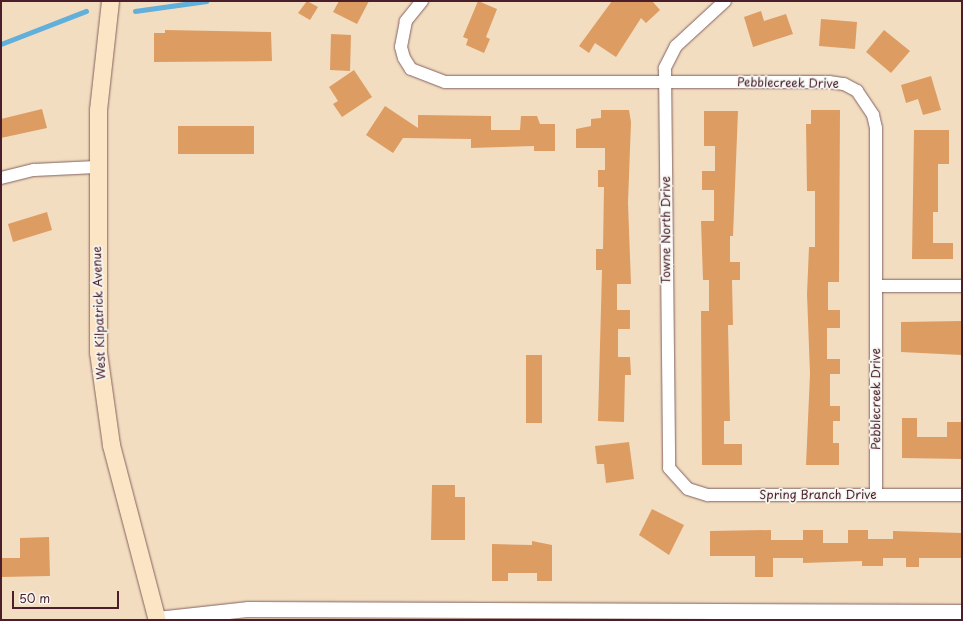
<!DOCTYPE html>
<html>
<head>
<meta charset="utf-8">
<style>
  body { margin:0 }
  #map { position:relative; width:963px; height:621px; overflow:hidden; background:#f2ddc1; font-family:"Playpen Sans",sans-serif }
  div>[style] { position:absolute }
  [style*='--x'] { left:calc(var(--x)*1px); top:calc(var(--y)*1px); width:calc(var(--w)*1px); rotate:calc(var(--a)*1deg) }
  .stream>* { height:4.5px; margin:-2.25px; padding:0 2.25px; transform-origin:2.25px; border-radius:2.25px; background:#61afdb }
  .building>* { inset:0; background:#dd9c62 }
  .roads { filter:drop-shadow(0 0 1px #856260) drop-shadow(0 0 1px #856260) }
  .minor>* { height:12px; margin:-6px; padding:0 6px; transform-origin:6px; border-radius:6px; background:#fff }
  .tertiary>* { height:15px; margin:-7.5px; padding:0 7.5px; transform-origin:7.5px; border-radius:7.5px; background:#fff }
  .secondary>* { height:17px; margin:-8.5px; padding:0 8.5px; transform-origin:8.5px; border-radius:8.5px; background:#fce5c4 }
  span { translate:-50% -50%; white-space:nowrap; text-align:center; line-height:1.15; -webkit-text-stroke:3.5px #f6f6f2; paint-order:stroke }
  .street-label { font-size:12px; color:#4a1f2b }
  .frame { position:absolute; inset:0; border:2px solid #4a1f2b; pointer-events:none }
  .scale { position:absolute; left:12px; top:591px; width:107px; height:18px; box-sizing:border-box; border:2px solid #4a1f2b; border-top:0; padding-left:5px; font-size:12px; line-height:14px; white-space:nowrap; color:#4a1f2b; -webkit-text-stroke:3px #f6f6f2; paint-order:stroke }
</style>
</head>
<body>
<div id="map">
  <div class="stream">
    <i style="--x:135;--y:11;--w:72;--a:-8"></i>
    <i style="--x:1;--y:44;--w:91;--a:-21.2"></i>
  </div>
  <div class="building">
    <i style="clip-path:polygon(307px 1px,318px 7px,310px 20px,298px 13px)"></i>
    <i style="clip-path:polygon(339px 1px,369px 1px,357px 24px,333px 12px)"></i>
    <i style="clip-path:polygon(478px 1px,497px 9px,486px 37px,490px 39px,484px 53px,466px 45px,468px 39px,463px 37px)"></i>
    <i style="clip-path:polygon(612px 1px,652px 1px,660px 10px,646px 23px,641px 18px,616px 57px,595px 43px,589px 53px,579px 46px)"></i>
    <i style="clip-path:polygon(761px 11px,764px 21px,786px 14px,793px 34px,753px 47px,744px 17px)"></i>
    <i style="clip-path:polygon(821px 19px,857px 22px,855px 49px,819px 46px)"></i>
    <i style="clip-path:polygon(165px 30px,271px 32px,272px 61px,154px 62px,154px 33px,165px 33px)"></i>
    <i style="clip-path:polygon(884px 30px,910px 51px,891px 73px,866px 52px)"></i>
    <i style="clip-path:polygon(331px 34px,351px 35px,350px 71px,330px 70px)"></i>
    <i style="clip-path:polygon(354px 70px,372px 97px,342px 117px,333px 104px,338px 101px,329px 87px)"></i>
    <i style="clip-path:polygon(931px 76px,941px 110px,923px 115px,918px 99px,906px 103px,901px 85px)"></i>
    <i style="clip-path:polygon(385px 106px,418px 128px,418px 115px,491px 116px,491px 130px,520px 130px,521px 116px,537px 116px,540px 124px,555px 124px,555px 151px,534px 151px,534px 146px,471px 148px,471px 139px,403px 138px,393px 153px,366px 135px)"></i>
    <i style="clip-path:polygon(42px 109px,47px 128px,1px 138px,1px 119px)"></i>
    <i style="clip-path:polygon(601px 110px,629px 110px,631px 122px,628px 203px,631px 284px,617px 284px,617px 310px,630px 310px,630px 329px,618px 329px,618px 357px,630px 357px,631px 375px,625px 375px,624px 422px,598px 421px,602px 270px,596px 270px,596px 249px,603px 249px,604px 187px,598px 187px,598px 170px,605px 170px,605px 148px,576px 148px,576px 129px,591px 126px,591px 119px,601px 118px)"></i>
    <i style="clip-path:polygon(811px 110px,840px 110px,839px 282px,828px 282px,828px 310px,840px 310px,840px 328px,827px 328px,827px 359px,840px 359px,840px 374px,830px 374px,830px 406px,840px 406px,840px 421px,833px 421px,833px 443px,839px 443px,839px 465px,806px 465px,810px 374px,807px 294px,809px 247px,815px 247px,815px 191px,807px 191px,806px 124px,811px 124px)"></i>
    <i style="clip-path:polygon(704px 111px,738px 111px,733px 236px,730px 236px,730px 262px,740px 262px,740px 280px,732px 280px,733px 325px,728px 325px,730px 421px,724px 421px,724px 444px,742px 444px,742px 465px,702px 465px,701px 311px,709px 311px,709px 280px,703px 280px,701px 221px,714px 221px,714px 190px,702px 190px,702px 171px,715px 171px,715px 146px,704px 146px)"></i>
    <i style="clip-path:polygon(178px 126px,254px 126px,254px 154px,178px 154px)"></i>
    <i style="clip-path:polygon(914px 130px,949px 130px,949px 164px,938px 164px,938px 212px,933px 212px,933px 243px,953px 243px,953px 259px,912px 259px)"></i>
    <i style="clip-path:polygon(47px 212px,52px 230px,13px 242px,8px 224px)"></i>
    <i style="clip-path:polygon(962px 321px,962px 355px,901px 352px,901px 322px)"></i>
    <i style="clip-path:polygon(526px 355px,542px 355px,542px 423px,526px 423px)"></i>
    <i style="clip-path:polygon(902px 418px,917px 418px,917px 437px,947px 437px,947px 422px,962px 422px,962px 459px,902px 458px)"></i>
    <i style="clip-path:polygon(629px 442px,634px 479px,606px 483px,604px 464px,597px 464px,595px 446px)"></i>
    <i style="clip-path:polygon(432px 485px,455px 485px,455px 497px,465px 497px,465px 540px,431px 540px)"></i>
    <i style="clip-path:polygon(652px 509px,684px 525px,669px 555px,639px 535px)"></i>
    <i style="clip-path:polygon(771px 530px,771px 540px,803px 540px,803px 530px,823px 530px,823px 543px,848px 543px,848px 530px,868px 530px,868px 539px,893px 539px,893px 531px,962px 533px,962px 558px,919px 558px,919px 567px,906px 567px,906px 558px,883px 558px,883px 566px,862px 566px,862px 561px,803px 563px,803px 558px,773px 558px,773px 577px,755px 577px,755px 556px,710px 556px,710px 531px)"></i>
    <i style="clip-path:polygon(49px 537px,50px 576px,1px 577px,1px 558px,20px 558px,20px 538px)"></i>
    <i style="clip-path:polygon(532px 541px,552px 545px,552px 581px,537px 581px,537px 573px,508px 573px,508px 581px,492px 581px,492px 544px,532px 545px)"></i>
  </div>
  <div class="roads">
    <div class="minor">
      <i style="--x:422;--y:1;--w:26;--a:129"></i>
      <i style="--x:406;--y:21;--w:26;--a:101"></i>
      <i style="--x:401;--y:47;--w:11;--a:75"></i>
      <i style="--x:404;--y:58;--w:13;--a:58"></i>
      <i style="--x:411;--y:69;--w:36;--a:21"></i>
      <i style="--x:445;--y:82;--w:384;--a:0"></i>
      <i style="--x:829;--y:82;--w:15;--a:8"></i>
      <i style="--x:844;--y:84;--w:15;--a:28"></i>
      <i style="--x:857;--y:91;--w:29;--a:56"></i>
      <i style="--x:873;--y:115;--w:13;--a:77"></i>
      <i style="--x:876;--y:128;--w:367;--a:90"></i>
      <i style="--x:725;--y:1;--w:67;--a:137.4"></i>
      <i style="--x:676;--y:46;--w:25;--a:117"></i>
      <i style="--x:665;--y:68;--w:400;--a:89.4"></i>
      <i style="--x:669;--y:468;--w:28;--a:48"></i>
      <i style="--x:688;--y:489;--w:21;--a:17"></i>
      <i style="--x:708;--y:495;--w:254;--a:0"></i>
      <i style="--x:1;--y:178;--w:34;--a:-14"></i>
      <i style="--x:34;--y:170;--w:62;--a:-2.8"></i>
      <i style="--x:876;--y:286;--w:86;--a:0"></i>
    </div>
    <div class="tertiary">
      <i style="--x:157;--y:619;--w:92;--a:-6.3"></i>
      <i style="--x:248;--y:609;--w:714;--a:0.24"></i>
    </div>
    <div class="secondary">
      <i style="--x:110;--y:1;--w:110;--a:96.3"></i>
      <i style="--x:98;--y:110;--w:242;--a:90"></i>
      <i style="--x:98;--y:352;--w:94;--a:82"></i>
      <i style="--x:111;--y:445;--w:181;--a:75.3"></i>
    </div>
  </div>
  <div class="street-label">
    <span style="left:788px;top:83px;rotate:1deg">Pebblecreek Drive</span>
    <span style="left:666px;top:230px;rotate:-90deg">Towne North Drive</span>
    <span style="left:99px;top:313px;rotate:-92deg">West Kilpatrick Avenue</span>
    <span style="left:876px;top:399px;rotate:-90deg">Pebblecreek Drive</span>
    <span style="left:818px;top:495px">Spring Branch Drive</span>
  </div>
  <div class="frame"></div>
  <div class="scale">50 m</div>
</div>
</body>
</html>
